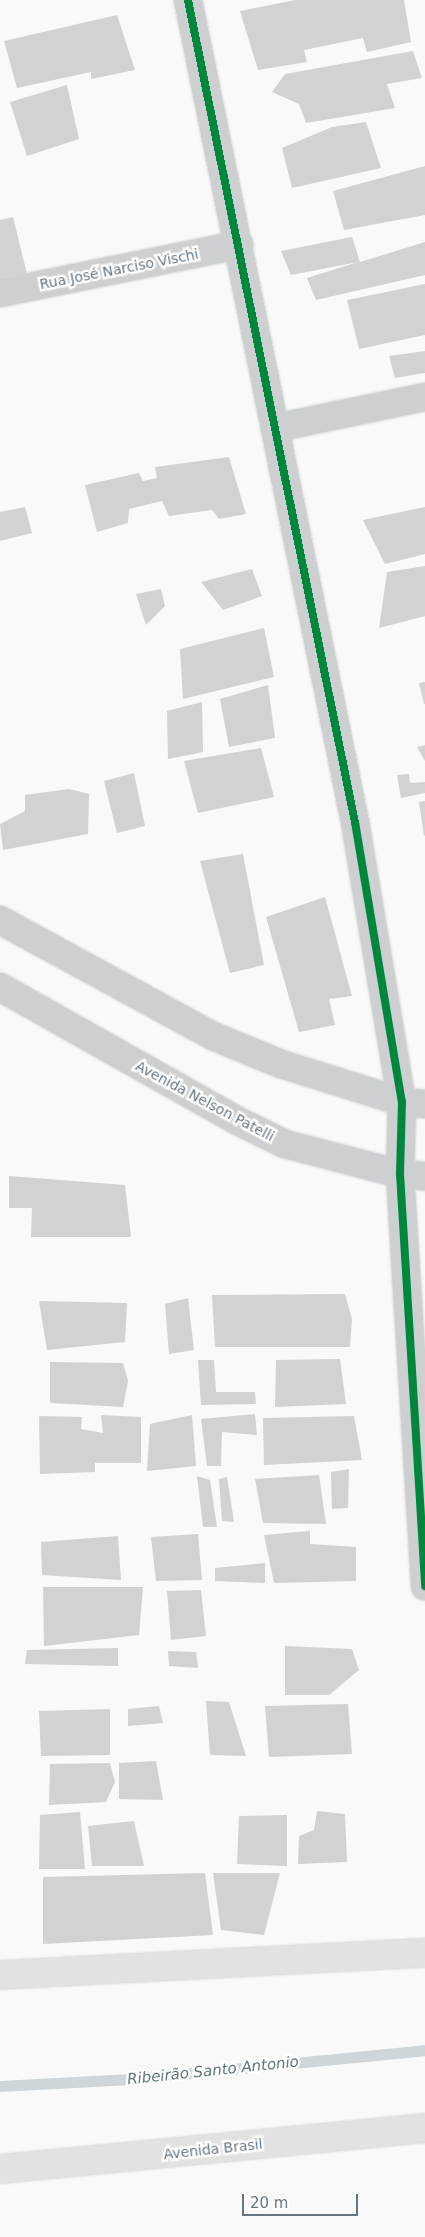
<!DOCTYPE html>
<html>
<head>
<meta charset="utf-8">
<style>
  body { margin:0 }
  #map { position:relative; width:425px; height:2237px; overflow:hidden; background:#f9f9f9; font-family:"DejaVu Sans",sans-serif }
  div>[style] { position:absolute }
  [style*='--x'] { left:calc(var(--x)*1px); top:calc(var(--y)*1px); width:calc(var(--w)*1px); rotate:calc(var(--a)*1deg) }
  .stream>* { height:11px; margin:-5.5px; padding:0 5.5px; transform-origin:5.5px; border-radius:5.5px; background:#ced6d9 }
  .building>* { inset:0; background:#d0d2d3 }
  .roads { filter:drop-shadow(0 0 1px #d5d6d7) drop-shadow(0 0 1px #d5d6d7) }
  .minor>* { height:28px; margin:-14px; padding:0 14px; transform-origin:14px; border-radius:14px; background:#cecfd0 }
  .major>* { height:28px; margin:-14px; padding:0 14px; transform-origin:14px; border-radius:14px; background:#e1e2e2 }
  .cycleway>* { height:8px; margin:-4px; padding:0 4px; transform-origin:4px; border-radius:4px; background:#00873e }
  span { translate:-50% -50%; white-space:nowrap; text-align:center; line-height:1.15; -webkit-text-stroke:5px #fff; paint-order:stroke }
  .street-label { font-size:14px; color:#657683 }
  .water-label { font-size:15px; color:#60757c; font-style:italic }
  .scale { position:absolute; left:242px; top:2194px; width:116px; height:22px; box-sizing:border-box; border:2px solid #657683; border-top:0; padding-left:6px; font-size:15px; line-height:18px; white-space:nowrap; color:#657683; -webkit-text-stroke:4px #fff; paint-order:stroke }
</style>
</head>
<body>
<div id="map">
  <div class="stream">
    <i style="--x:0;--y:2086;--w:131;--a:-3.1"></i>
    <i style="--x:131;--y:2079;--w:295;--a:-5.6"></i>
  </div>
  <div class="building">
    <i style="clip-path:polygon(295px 0,404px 0,411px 42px,367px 52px,363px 38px,304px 50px,307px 62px,258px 70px,240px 11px)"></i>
    <i style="clip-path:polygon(117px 15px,135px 70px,91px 79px,91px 72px,17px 88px,4px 41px)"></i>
    <i style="clip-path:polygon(413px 51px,422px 78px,387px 84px,395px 108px,306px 123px,299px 104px,272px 92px,285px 74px)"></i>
    <i style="clip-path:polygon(67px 85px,79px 139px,27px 156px,10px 102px)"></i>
    <i style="clip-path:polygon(366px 122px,381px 168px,292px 188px,282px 148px,332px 127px)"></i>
    <i style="clip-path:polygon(425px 166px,425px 215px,344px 230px,333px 191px)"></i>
    <i style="clip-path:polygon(13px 217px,28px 278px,0 286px,0 220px)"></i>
    <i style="clip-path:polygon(352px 237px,360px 262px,425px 242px,425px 275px,316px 300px,307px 278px,358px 262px,291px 275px,281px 251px)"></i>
    <i style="clip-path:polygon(425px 284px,425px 335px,359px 349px,347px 300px)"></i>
    <i style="clip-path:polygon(425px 351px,425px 373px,395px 378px,389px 356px)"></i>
    <i style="clip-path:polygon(229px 457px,246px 514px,219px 519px,212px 510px,169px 516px,162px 501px,129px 509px,128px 523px,97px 532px,85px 485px,139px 473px,143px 481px,157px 478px,155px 467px)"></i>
    <i style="clip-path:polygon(25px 507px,32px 533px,0 541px,0 512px)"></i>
    <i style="clip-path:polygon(425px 507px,425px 554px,385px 564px,363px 520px)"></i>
    <i style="clip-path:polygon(425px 566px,425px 616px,379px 628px,387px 572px)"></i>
    <i style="clip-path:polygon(252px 569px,262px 596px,223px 610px,201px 582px)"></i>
    <i style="clip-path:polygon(161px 589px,165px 606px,146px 625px,136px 594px)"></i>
    <i style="clip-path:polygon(264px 628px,274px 677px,183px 699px,180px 649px)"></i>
    <i style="clip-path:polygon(425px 682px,425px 704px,424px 704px,419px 683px)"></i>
    <i style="clip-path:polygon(268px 685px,275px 738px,229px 747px,220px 699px)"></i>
    <i style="clip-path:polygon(202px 702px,203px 752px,168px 759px,167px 711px)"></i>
    <i style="clip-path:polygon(425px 745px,425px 761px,417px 747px)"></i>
    <i style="clip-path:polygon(261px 748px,274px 797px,198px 813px,184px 761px)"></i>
    <i style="clip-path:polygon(134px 773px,145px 826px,117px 833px,104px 781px)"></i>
    <i style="clip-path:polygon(409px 774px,410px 783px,425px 782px,425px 793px,401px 798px,397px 775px)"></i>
    <i style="clip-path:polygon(69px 789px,89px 794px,88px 834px,3px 850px,0 824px,25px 811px,25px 795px)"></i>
    <i style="clip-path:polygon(425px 801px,425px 835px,424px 836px,419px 802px)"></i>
    <i style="clip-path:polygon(243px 854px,264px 965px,230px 973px,200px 861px)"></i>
    <i style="clip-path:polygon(325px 897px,352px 996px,329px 999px,335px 1025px,299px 1032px,266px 917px)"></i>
    <i style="clip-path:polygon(9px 1176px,125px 1185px,131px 1237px,31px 1237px,32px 1208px,9px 1208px)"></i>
    <i style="clip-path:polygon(345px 1294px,352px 1319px,350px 1347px,215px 1347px,212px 1295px)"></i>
    <i style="clip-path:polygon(188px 1298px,194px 1350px,169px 1354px,165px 1304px)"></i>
    <i style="clip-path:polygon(39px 1301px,127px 1303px,125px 1342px,47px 1350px)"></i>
    <i style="clip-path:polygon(340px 1359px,346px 1404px,275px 1407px,276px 1360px)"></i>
    <i style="clip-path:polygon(198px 1360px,214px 1360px,216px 1392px,255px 1392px,256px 1404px,201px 1405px)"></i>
    <i style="clip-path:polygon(50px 1362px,123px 1363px,128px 1381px,123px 1407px,50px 1403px)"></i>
    <i style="clip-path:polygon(255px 1414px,257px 1435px,222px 1432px,221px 1466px,207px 1466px,201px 1419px)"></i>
    <i style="clip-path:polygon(101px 1415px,141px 1417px,141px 1463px,95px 1463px,95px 1472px,40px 1474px,39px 1416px,82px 1417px,81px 1429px,103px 1433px)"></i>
    <i style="clip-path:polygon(192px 1415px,196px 1466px,147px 1471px,150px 1424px)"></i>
    <i style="clip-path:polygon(354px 1416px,362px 1460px,264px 1465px,263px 1418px)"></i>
    <i style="clip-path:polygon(349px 1469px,348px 1508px,332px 1509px,331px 1472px)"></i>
    <i style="clip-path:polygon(319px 1475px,326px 1524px,263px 1523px,255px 1479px)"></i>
    <i style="clip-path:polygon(197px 1476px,210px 1480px,217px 1527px,203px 1527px)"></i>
    <i style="clip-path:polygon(227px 1477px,234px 1522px,222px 1521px,219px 1479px)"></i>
    <i style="clip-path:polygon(310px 1531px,310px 1544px,356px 1547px,356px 1581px,274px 1583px,264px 1535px)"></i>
    <i style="clip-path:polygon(198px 1534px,202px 1580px,156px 1581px,151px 1537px)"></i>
    <i style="clip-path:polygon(118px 1536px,121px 1580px,42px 1575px,41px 1542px)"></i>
    <i style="clip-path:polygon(265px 1563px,265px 1583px,215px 1581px,215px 1568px)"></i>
    <i style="clip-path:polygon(43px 1587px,143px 1587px,139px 1635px,44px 1646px)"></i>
    <i style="clip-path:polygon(201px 1590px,206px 1636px,171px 1640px,167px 1591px)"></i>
    <i style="clip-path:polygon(285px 1646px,352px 1649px,359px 1670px,329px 1695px,285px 1695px)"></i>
    <i style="clip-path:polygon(118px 1648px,118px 1666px,25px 1664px,27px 1650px)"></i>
    <i style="clip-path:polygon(168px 1651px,196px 1652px,198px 1668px,169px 1666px)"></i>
    <i style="clip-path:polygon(206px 1701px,229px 1702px,246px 1756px,210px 1755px)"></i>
    <i style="clip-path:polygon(348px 1704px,352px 1754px,269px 1757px,265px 1706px)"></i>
    <i style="clip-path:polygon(159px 1706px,163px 1723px,128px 1726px,128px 1709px)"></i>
    <i style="clip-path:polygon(110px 1709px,110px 1755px,41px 1756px,39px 1711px)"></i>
    <i style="clip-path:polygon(156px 1761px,163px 1800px,119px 1799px,119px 1763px)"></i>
    <i style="clip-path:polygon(110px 1763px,115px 1782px,106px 1802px,49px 1805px,50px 1764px)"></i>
    <i style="clip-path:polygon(317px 1811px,345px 1814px,347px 1862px,298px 1864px,299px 1836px,314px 1830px)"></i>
    <i style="clip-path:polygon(80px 1812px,85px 1869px,39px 1869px,40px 1815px)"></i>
    <i style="clip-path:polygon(287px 1815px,287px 1866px,237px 1864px,239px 1816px)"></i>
    <i style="clip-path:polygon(134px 1821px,144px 1866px,92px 1866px,88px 1826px)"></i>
    <i style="clip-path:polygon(205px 1873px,213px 1935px,43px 1944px,43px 1877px)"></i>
    <i style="clip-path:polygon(213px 1873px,280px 1873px,264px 1935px,221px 1930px)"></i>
  </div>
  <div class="roads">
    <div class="minor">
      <i style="--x:188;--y:0;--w:839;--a:78.52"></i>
      <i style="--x:355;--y:822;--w:284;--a:80.5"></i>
      <i style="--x:402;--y:1102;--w:72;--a:91.6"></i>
      <i style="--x:400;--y:1174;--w:413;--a:86.5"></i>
      <i style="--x:0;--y:293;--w:244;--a:-11.4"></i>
      <i style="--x:275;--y:428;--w:153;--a:-11.7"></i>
      <i style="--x:0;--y:920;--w:243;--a:28.6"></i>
      <i style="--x:213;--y:1036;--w:74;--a:22.4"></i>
      <i style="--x:281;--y:1064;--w:127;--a:17.4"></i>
      <i style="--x:402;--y:1102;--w:23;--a:5"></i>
      <i style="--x:0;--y:987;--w:273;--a:29.4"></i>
      <i style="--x:238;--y:1121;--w:52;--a:26.1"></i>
      <i style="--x:285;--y:1144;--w:119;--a:14.6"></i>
      <i style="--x:400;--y:1174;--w:25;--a:5"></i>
    </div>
    <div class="major">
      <i style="--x:0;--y:1975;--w:426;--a:-3"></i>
      <i style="--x:0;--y:2169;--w:427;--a:-5.5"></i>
    </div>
  </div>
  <div class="cycleway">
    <i style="--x:188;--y:0;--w:839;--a:78.52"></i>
    <i style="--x:355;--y:822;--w:284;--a:80.5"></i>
    <i style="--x:402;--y:1102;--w:72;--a:91.6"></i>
    <i style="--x:400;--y:1174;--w:413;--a:86.5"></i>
  </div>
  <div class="street-label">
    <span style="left:119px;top:269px;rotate:-11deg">Rua José Narciso Vischi</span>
    <span style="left:205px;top:1101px;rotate:28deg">Avenida Nelson Patelli</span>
    <span style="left:213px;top:2149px;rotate:-6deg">Avenida Brasil</span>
  </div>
  <div class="water-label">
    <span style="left:213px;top:2071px;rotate:-6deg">Ribeirão Santo Antonio</span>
  </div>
  <div class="scale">20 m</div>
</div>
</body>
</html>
